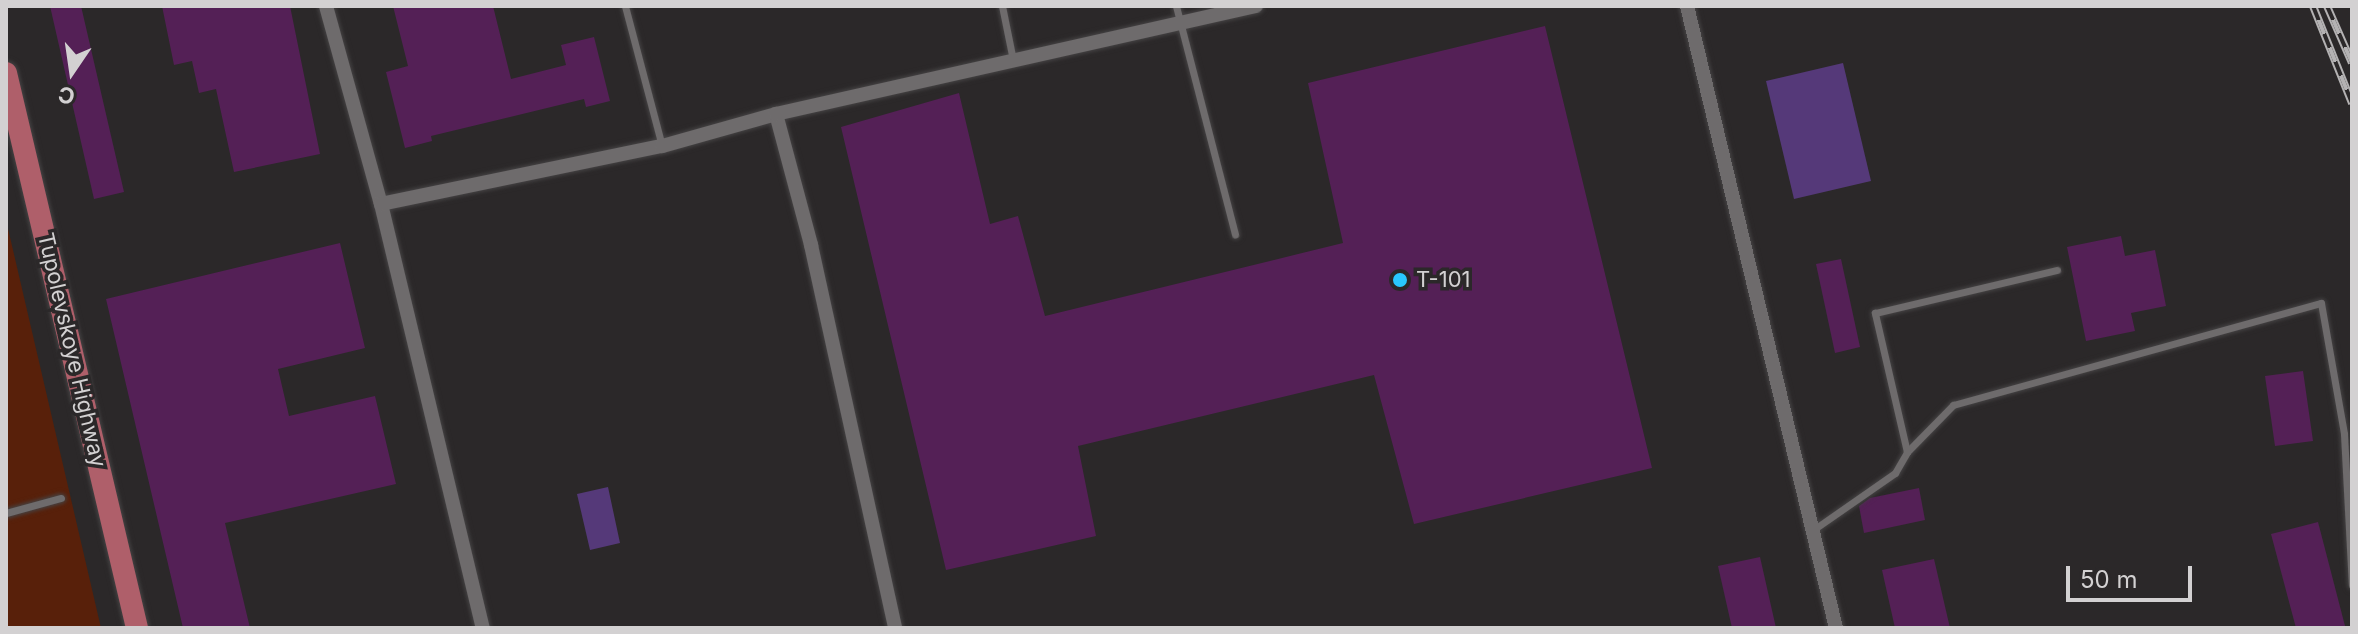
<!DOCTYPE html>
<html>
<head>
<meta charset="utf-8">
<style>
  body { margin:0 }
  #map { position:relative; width:2358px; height:634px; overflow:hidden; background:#2b2829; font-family:Inter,sans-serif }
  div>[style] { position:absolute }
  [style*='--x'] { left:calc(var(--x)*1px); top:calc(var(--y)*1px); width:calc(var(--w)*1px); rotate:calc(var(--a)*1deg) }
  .green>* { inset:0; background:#58200a }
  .water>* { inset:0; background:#553979 }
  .building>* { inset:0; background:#542056 }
  .roads { filter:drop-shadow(0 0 2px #454344) drop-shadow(0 0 2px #454344) }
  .service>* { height:7px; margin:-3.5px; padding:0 3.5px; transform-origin:3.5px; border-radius:3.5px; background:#6e6b6c }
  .minor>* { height:14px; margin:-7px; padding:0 7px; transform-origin:7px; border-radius:7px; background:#6e6b6c }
  .primary>* { height:22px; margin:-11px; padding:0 11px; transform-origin:11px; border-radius:11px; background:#af5f6a }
  .rail>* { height:8px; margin-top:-4px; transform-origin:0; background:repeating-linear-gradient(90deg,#2b2829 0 15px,#b4b2b3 0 30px); box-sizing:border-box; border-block:2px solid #b4b2b3 }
  .dots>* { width:22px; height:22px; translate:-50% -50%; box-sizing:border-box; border:4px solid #2b2829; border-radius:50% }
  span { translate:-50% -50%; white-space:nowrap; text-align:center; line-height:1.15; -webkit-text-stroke:7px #2b2829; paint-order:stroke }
  .poi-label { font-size:22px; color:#d3d1d2 }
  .left { translate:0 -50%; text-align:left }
  .street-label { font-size:22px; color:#d3d1d2 }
  .frame { position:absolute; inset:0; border:8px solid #d3d1d2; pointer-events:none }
  .north { position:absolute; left:32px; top:32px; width:80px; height:80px; -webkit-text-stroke:6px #2b2829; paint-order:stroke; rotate:193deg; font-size:22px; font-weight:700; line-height:32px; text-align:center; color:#d3d1d2 }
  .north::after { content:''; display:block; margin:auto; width:28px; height:36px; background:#d3d1d2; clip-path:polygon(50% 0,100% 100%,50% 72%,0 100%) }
  .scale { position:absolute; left:2066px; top:566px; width:126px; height:36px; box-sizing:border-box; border:4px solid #d3d1d2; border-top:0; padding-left:10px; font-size:24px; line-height:28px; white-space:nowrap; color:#d3d1d2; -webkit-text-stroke:6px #2b2829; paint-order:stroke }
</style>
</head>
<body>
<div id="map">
  <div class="green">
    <i style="clip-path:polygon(6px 220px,101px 628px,6px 628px)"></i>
  </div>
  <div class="water">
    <i style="clip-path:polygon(1843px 63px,1871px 181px,1794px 199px,1766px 81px)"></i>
    <i style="clip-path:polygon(608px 487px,620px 543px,590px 550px,577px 494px)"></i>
  </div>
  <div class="building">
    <i style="clip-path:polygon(50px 6px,81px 6px,124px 192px,94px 199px)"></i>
    <i style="clip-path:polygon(162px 6px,290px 6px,320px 154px,234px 172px,216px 89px,199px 93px,192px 61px,174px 65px)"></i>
    <i style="clip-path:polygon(393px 6px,493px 6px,511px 79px,566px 65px,561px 45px,594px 37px,610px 101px,586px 107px,584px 99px,431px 136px,432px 141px,405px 148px,386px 72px,408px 66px)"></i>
    <i style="clip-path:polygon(1545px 26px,1652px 468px,1414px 524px,1374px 375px,1078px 446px,1096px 536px,946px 570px,841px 127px,959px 93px,990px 224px,1018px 216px,1045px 316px,1343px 243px,1308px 83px)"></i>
    <i style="clip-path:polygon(2121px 236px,2125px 256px,2155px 250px,2166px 306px,2131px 313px,2135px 331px,2086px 341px,2067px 247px)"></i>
    <i style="clip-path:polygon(340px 243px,365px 348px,278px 369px,289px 416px,375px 396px,396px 484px,225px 523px,250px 628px,183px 628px,106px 299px)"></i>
    <i style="clip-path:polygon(1841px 259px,1860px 347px,1835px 353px,1816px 264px)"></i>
    <i style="clip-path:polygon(2303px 371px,2313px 441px,2275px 446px,2265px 376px)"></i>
    <i style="clip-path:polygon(1919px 488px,1925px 520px,1864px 533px,1859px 506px,1870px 498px)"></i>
    <i style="clip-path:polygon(2318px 522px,2345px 626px,2296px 628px,2271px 534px)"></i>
    <i style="clip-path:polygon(1760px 557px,1776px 628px,1732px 628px,1718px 566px)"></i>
    <i style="clip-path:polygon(1934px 559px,1950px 628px,1895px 628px,1882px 570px)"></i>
  </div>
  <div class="roads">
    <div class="service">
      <i style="--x:625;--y:6;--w:145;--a:75.2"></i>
      <i style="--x:1002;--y:6;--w:55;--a:78.5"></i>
      <i style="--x:1176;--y:6;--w:236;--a:75.5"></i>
      <i style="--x:1907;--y:452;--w:66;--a:-45.6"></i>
      <i style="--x:1953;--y:405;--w:382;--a:-15.5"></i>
      <i style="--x:2321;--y:303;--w:133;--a:80"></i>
      <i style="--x:2344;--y:434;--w:151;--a:87"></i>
      <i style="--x:6;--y:513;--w:57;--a:-15.3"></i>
      <i style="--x:1813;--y:530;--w:100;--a:-34.8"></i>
      <i style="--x:1895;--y:473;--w:24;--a:-60"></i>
      <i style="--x:1907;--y:452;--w:143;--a:-103"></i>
      <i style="--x:1875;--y:313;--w:187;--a:-13.3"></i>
    </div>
    <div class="minor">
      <i style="--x:326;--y:6;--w:205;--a:74.5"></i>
      <i style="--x:381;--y:204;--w:436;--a:76.5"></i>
      <i style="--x:1687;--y:6;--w:640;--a:76.53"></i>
      <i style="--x:776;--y:114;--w:136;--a:75"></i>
      <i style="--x:811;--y:245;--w:392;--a:77.6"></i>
      <i style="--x:381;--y:204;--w:287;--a:-11.7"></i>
      <i style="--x:662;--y:146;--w:118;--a:-15.7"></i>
      <i style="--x:776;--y:114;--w:492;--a:-12.7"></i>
    </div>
    <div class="primary">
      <i style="--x:6;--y:73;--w:570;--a:76.72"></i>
    </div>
  </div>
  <div class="rail">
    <i style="--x:2313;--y:6;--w:105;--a:68.1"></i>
    <i style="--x:2327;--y:6;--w:62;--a:66.3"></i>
  </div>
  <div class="dots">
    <i style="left:1400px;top:280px;background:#29c8ff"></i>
  </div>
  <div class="poi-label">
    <span class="left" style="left:1416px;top:280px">Т-101</span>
  </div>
  <div class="street-label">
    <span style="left:72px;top:350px;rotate:77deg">Tupolevskoye Highway</span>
  </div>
  <div class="frame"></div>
  <div class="north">С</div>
  <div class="scale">50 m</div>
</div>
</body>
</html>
